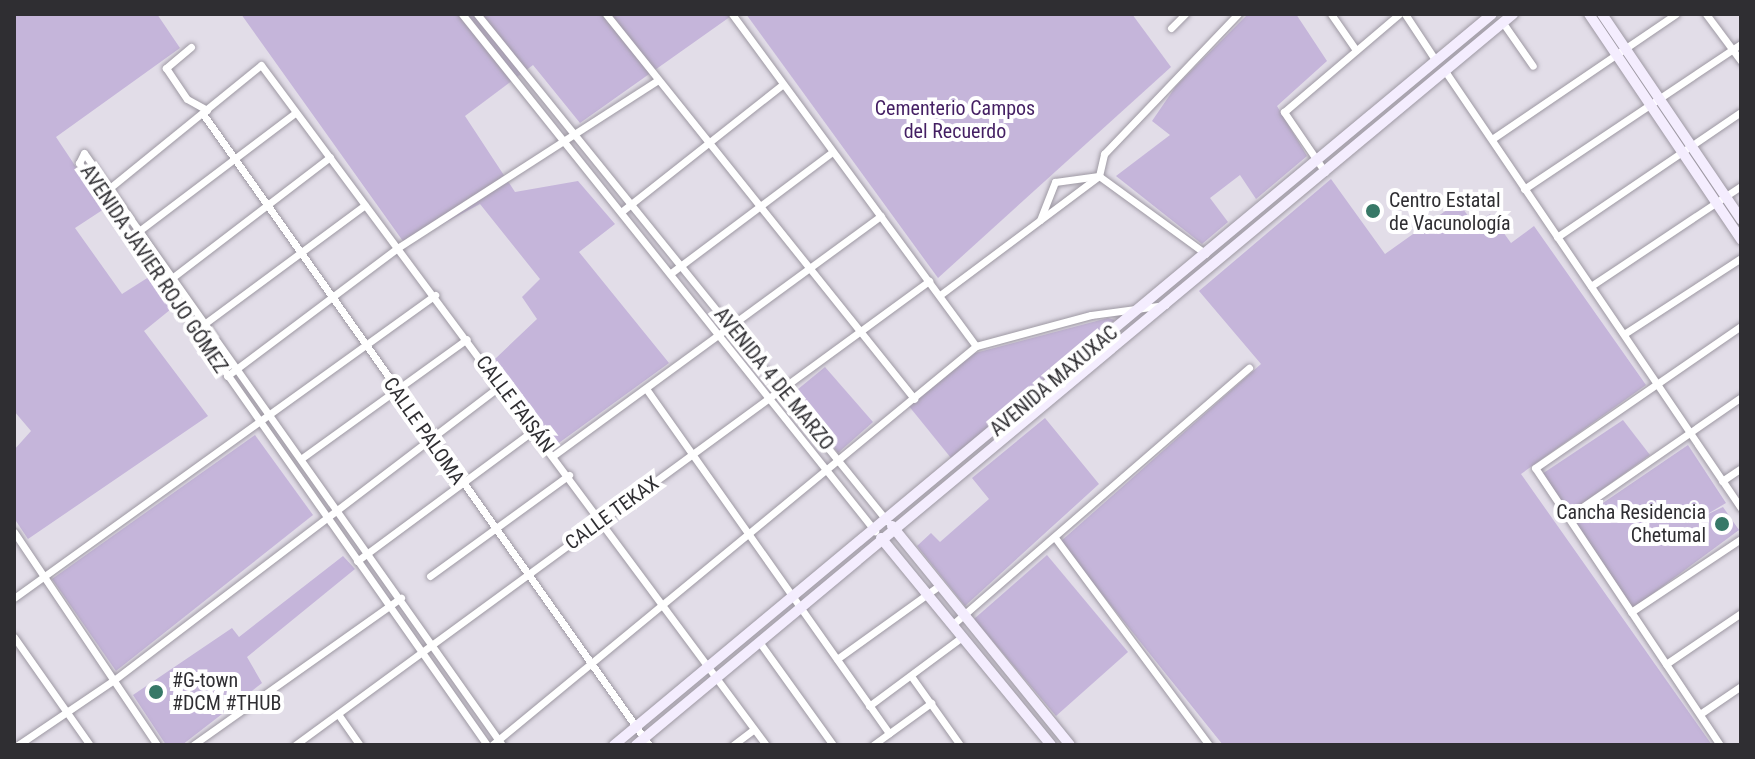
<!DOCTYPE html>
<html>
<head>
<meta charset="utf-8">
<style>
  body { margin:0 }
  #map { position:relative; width:1755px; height:759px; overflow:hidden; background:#e2dde8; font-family:"Roboto Condensed",sans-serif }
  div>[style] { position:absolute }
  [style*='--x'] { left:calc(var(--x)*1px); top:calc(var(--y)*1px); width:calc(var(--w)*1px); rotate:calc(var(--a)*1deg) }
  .green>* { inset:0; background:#c5b5da }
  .roads { filter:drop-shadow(0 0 2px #9e99a3) drop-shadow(0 0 2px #9e99a3) }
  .street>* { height:7px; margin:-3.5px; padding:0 3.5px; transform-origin:3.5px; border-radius:3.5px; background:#fff }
  .secondary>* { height:10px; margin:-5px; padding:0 5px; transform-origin:5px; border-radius:5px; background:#f4edfe }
  .dots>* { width:22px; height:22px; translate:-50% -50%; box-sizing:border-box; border:4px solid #fff; border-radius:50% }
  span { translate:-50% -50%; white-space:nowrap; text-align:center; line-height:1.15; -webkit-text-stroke:8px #fff; paint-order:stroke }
  .park-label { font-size:20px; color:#441f63 }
  .poi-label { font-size:20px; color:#2f2e32 }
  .left { translate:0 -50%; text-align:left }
  .right { translate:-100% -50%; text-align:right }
  .street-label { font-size:20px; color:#2f2e32 }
  .frame { position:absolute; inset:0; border:16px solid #2f2e32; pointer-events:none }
</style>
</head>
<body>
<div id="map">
  <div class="green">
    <i style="clip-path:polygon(14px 14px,157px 14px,180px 48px,56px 137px,104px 209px,75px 228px,122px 294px,152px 275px,176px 305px,144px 331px,208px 416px,28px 539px,14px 518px,14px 450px,31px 431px,14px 411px)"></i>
    <i style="clip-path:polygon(241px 14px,734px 14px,580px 123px,533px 65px,465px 116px,515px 192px,578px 181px,615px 224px,579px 252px,669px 363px,556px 445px,495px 359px,537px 319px,522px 297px,540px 279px,480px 204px,405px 244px)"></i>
    <i style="clip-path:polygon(746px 14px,1132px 14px,1171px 67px,938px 278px)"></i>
    <i style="clip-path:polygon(1248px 14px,1296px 14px,1327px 61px,1277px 106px,1307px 156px,1256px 199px,1240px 175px,1210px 198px,1228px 222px,1202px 244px,1116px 176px,1170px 135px,1152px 121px,1176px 86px)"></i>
    <i style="clip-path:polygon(1331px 179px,1385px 254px,1458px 202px,1474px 224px,1490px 214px,1511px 243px,1534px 226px,1646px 385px,1521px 474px,1712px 745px,1223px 745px,1060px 542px,1261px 364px,1199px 291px)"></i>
    <i style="clip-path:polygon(1108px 318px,1115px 320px,951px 458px,908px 405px,975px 353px)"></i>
    <i style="clip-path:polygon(825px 367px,873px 422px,838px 453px,792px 394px)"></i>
    <i style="clip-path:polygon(1045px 418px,1099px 484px,965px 606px,917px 546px,931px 533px,940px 542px,989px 499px,972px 478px)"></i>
    <i style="clip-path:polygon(1623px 420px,1650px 455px,1568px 514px,1542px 474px)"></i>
    <i style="clip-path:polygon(255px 435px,313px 515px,116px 671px,52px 579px)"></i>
    <i style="clip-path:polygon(1688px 445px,1726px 503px,1704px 516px,1723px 507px,1739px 530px,1632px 609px,1575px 522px)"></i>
    <i style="clip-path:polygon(1047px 555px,1128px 652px,1056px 716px,974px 619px)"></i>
    <i style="clip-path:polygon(343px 556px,355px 569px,247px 657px,262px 683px,182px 745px,166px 745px,133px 695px,232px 628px,239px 637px)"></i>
  </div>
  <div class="roads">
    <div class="street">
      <i style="--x:462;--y:14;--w:662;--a:51.38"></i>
      <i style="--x:477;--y:14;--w:652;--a:51.04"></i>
      <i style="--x:606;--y:14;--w:493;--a:51.3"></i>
      <i style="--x:732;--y:14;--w:412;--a:53.7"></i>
      <i style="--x:1331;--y:14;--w:44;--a:55.2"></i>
      <i style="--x:1405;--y:14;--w:56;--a:56.6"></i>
      <i style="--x:1706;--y:14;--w:59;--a:53.3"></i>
      <i style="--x:1503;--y:23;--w:52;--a:55.1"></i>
      <i style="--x:1171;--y:28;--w:20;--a:-45"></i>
      <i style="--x:191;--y:47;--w:33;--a:140"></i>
      <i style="--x:166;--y:68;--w:37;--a:56"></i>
      <i style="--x:187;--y:99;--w:23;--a:29"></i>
      <i style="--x:1445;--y:71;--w:528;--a:55.89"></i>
      <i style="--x:203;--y:114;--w:773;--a:54.75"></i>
      <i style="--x:1492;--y:139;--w:222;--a:-34.2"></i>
      <i style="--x:1325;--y:172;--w:73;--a:-124.3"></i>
      <i style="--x:1284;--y:112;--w:151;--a:-40.4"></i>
      <i style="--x:1099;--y:176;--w:23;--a:-77"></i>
      <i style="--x:1104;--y:154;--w:194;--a:-46.3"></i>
      <i style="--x:1524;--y:189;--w:261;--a:-33.8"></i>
      <i style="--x:101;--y:195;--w:206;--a:-39.1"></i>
      <i style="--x:261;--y:65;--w:847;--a:53.4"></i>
      <i style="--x:621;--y:212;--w:205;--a:-38.3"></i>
      <i style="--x:1040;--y:220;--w:41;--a:-68.5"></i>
      <i style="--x:1055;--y:182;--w:44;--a:-7.8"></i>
      <i style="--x:1099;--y:176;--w:132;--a:36.1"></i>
      <i style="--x:131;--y:237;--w:206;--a:-37.1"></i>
      <i style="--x:1557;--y:237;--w:222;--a:-34.2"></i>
      <i style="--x:671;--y:273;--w:201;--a:-36.9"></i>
      <i style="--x:164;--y:284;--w:209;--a:-37.4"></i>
      <i style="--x:1591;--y:286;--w:180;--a:-33.7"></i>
      <i style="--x:940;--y:295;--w:199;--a:-36.8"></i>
      <i style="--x:196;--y:330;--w:210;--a:-36.5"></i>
      <i style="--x:1624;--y:334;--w:140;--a:-33"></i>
      <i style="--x:227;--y:376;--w:215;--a:-36.9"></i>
      <i style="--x:399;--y:247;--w:307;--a:-32.8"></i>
      <i style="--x:647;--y:390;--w:420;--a:54.8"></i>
      <i style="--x:554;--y:455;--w:405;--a:-36.2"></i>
      <i style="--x:302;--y:458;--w:203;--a:-35.8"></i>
      <i style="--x:1722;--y:481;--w:23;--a:-34"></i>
      <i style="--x:1568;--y:517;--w:211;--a:-34.7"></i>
      <i style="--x:14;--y:532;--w:257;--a:56.1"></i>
      <i style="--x:1056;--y:539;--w:257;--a:53.4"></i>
      <i style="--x:357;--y:561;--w:220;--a:-36.5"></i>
      <i style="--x:430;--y:576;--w:172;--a:-36"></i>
      <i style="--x:14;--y:598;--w:519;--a:-35.74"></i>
      <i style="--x:1631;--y:612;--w:132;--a:-33.6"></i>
      <i style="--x:952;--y:625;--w:393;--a:-40.9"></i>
      <i style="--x:14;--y:637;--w:132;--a:54.9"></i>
      <i style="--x:760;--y:643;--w:125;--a:54.4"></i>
      <i style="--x:837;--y:659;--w:127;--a:-35.7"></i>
      <i style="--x:1666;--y:664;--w:91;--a:-34.2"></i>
      <i style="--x:911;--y:676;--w:85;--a:54.6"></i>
      <i style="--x:869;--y:706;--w:116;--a:-36.6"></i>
      <i style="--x:338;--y:714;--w:38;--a:55"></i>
      <i style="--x:1700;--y:714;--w:50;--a:-34.3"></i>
      <i style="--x:18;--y:745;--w:116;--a:-34.1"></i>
      <i style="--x:114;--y:680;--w:487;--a:-37.3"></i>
      <i style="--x:193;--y:745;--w:255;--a:-35.3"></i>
      <i style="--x:295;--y:745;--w:786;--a:-36.2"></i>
      <i style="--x:487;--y:745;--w:711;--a:-125.03"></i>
      <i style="--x:79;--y:163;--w:11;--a:-63"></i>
      <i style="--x:84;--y:153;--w:725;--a:54.77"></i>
      <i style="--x:492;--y:745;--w:627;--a:-39.5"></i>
      <i style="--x:976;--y:346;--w:119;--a:-15.1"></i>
      <i style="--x:1091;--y:315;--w:75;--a:-7.7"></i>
      <i style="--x:733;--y:745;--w:26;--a:-37"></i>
      <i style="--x:873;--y:745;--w:72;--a:-35.9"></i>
      <i style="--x:1720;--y:745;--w:333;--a:-123.7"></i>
      <i style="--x:1535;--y:468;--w:250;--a:-34.6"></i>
    </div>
    <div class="secondary">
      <i style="--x:1589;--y:14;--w:272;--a:56"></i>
      <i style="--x:1602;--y:14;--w:248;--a:55.9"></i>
      <i style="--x:892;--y:526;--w:282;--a:50.9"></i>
      <i style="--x:881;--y:538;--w:268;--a:50.6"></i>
      <i style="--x:614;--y:745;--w:1142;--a:-39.78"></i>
      <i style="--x:636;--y:745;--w:1142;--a:-39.81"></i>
    </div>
  </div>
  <div class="dots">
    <i style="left:1373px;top:211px;background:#377867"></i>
    <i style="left:1722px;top:524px;background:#377867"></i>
    <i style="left:156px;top:692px;background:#377867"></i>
  </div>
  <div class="park-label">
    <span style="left:955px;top:120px">Cementerio Campos<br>del Recuerdo</span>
  </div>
  <div class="poi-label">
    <span class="left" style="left:1389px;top:212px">Centro Estatal<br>de Vacunología</span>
    <span class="right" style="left:1706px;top:524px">Cancha Residencia<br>Chetumal</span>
    <span class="left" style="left:172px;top:692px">#G-town<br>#DCM #THUB</span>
  </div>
  <div class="street-label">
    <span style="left:154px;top:269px;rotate:56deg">AVENIDA JAVIER ROJO GÓMEZ</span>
    <span style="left:774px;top:379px;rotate:51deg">AVENIDA 4 DE MARZO</span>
    <span style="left:1054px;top:381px;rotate:-40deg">AVENIDA MAXUXAC</span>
    <span style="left:515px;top:404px;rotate:53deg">CALLE FAISÁN</span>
    <span style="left:424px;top:431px;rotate:55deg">CALLE PALOMA</span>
    <span style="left:612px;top:513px;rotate:-36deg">CALLE TEKAX</span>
  </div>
  <div class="frame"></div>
</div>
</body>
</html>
